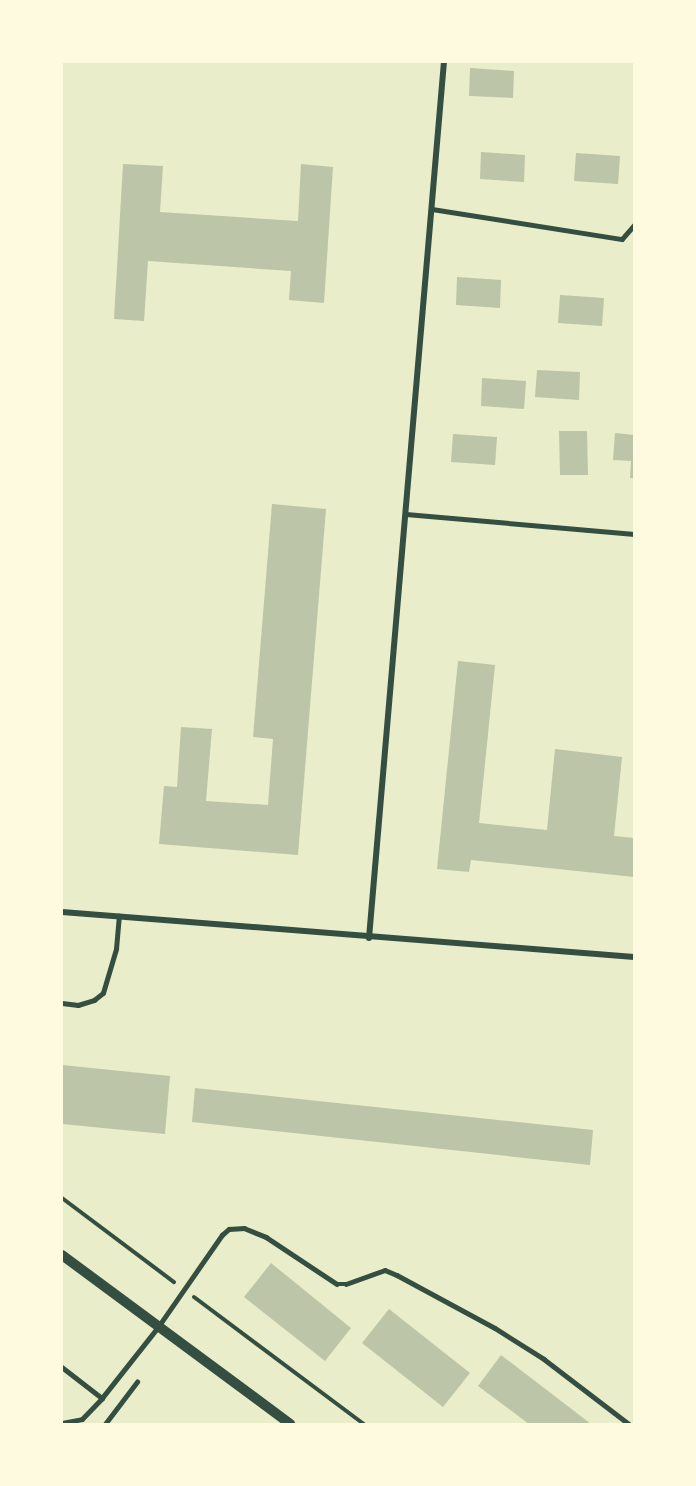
<!DOCTYPE html>
<html>
<head>
<meta charset="utf-8">
<style>
  body { margin:0 }
  #map { position:relative; width:696px; height:1486px; overflow:hidden; background:#e9edc9; font-family:Overpass,sans-serif }
  div>[style] { position:absolute }
  [style*='--x'] { left:calc(var(--x)*1px); top:calc(var(--y)*1px); width:calc(var(--w)*1px); rotate:calc(var(--a)*1deg) }
  .building>* { inset:0; background:#bcc5a7 }
  .path>* { height:4px; margin:-2px; padding:0 2px; transform-origin:2px; border-radius:2px; background:#344e41 }
  .service>* { height:4.5px; margin:-2.25px; padding:0 2.25px; transform-origin:2.25px; border-radius:2.25px; background:#344e41 }
  .minor>* { height:6px; margin:-3px; padding:0 3px; transform-origin:3px; border-radius:3px; background:#344e41 }
  .tertiary>* { height:10px; margin:-5px; padding:0 5px; transform-origin:5px; border-radius:5px; background:#344e41 }
  span { translate:-50% -50%; white-space:nowrap; text-align:center; line-height:1.15; -webkit-text-stroke:4.5px #fefae0; paint-order:stroke }
  .frame { position:absolute; inset:0; border:63px solid #fefae0; pointer-events:none }
</style>
</head>
<body>
<div id="map">
  <div class="building">
    <i style="clip-path:polygon(470px 68px,514px 71px,513px 98px,469px 96px)"></i>
    <i style="clip-path:polygon(481px 152px,525px 155px,524px 182px,480px 179px)"></i>
    <i style="clip-path:polygon(576px 153px,620px 156px,618px 184px,574px 181px)"></i>
    <i style="clip-path:polygon(123px 164px,163px 166px,160px 212px,298px 221px,301px 164px,333px 167px,324px 303px,289px 300px,291px 271px,148px 261px,144px 321px,114px 319px)"></i>
    <i style="clip-path:polygon(457px 277px,501px 280px,500px 308px,456px 305px)"></i>
    <i style="clip-path:polygon(560px 295px,604px 298px,602px 326px,558px 323px)"></i>
    <i style="clip-path:polygon(537px 370px,580px 372px,579px 400px,535px 397px)"></i>
    <i style="clip-path:polygon(482px 378px,526px 381px,524px 409px,481px 406px)"></i>
    <i style="clip-path:polygon(559px 431px,587px 431px,588px 475px,560px 475px)"></i>
    <i style="clip-path:polygon(615px 433px,634px 435px,634px 478px,630px 478px,631px 461px,613px 460px)"></i>
    <i style="clip-path:polygon(453px 434px,497px 437px,495px 465px,451px 462px)"></i>
    <i style="clip-path:polygon(272px 504px,326px 509px,298px 855px,159px 844px,164px 786px,177px 787px,181px 727px,212px 729px,206px 801px,268px 805px,273px 739px,253px 737px)"></i>
    <i style="clip-path:polygon(458px 661px,495px 665px,479px 823px,547px 830px,555px 749px,622px 757px,614px 836px,634px 838px,634px 877px,471px 860px,469px 872px,437px 869px)"></i>
    <i style="clip-path:polygon(62px 1065px,170px 1076px,165px 1134px,62px 1124px)"></i>
    <i style="clip-path:polygon(195px 1088px,593px 1130px,590px 1165px,192px 1122px)"></i>
    <i style="clip-path:polygon(271px 1263px,351px 1328px,325px 1361px,244px 1297px)"></i>
    <i style="clip-path:polygon(389px 1309px,470px 1373px,443px 1407px,362px 1343px)"></i>
    <i style="clip-path:polygon(501px 1355px,591px 1424px,529px 1424px,478px 1386px)"></i>
  </div>
  <div class="path">
    <i style="--x:62;--y:1198;--w:140;--a:36.9"></i>
    <i style="--x:194;--y:1297;--w:212;--a:36.8"></i>
  </div>
  <div class="service">
    <i style="--x:432;--y:209;--w:192;--a:9"></i>
    <i style="--x:622;--y:239;--w:18;--a:-49"></i>
    <i style="--x:406;--y:514;--w:229;--a:5"></i>
    <i style="--x:62;--y:1003;--w:16;--a:7"></i>
    <i style="--x:78;--y:1005;--w:17;--a:-17"></i>
    <i style="--x:94;--y:1000;--w:11;--a:-38"></i>
    <i style="--x:103;--y:993;--w:46;--a:-73.5"></i>
    <i style="--x:116;--y:949;--w:33;--a:-85"></i>
    <i style="--x:62;--y:1367;--w:51;--a:37.8"></i>
    <i style="--x:62;--y:1423;--w:20;--a:-11"></i>
    <i style="--x:82;--y:1419;--w:29;--a:-46"></i>
    <i style="--x:102;--y:1398;--w:90;--a:-51.7"></i>
    <i style="--x:158;--y:1327;--w:112;--a:-55.2"></i>
    <i style="--x:222;--y:1235;--w:9;--a:-41"></i>
    <i style="--x:229;--y:1229;--w:15;--a:-4"></i>
    <i style="--x:244;--y:1228;--w:24;--a:22"></i>
    <i style="--x:266;--y:1237;--w:85;--a:33.5"></i>
    <i style="--x:337;--y:1284;--w:9;--a:0"></i>
    <i style="--x:346;--y:1284;--w:41;--a:-19.7"></i>
    <i style="--x:385;--y:1270;--w:13;--a:23"></i>
    <i style="--x:397;--y:1275;--w:111;--a:28.4"></i>
    <i style="--x:495;--y:1328;--w:58;--a:32.3"></i>
    <i style="--x:544;--y:1359;--w:107;--a:37.4"></i>
    <i style="--x:105;--y:1424;--w:53;--a:-52.7"></i>
  </div>
  <div class="minor">
    <i style="--x:62;--y:912;--w:574;--a:4.5"></i>
    <i style="--x:369;--y:938;--w:879;--a:-85.11"></i>
  </div>
  <div class="tertiary">
    <i style="--x:62;--y:1255;--w:284;--a:36.5"></i>
  </div>
  <div class="frame"></div>
</div>
</body>
</html>
